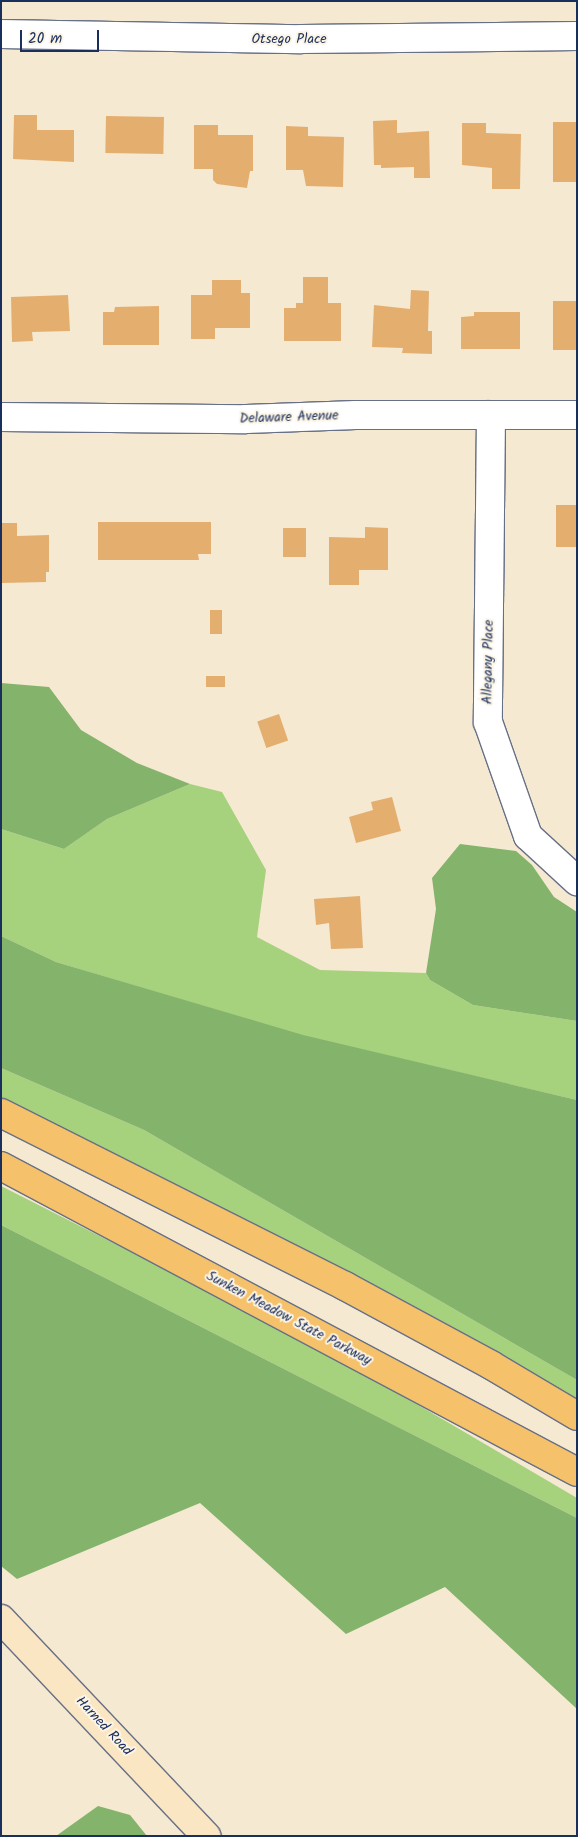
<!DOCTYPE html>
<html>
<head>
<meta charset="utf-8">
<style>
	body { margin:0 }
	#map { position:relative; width:578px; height:1837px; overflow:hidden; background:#f5e9d1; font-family:Kalam,sans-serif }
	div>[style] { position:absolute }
	.green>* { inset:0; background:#a6d17d }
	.forest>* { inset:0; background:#84b36c }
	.building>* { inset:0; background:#e4ae6f; transform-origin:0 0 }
	.roads { filter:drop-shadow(1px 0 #677086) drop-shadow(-1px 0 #677086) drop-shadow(0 1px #677086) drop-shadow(0 -1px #677086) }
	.minor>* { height:28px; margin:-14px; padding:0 14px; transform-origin:14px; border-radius:14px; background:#fff }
	.secondary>* { height:28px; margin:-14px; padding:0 14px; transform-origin:14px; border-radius:14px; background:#fbe6c4 }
	.motorway>* { height:28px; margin:-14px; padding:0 14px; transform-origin:14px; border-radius:14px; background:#f5c16b }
	span { translate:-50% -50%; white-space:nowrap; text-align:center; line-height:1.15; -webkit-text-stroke:4px #fcf5e5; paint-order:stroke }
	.street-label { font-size:14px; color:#1b2f5e }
	.frame { position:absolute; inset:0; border:2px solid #1b2f5e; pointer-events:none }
	.scale { position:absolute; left:20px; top:30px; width:79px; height:22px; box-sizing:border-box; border:2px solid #1b2f5e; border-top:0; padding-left:6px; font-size:15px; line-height:18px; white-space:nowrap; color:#1b2f5e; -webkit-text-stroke:4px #fcf5e5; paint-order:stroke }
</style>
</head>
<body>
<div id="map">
	<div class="green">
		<div style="clip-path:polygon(190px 784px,222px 792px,266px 870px,257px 937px,320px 970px,426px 973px,430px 980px,473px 1005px,577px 1021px,577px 1100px,303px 1036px,56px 962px,1px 936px,1px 829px,64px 849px,107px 819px)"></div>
		<div style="clip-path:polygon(1px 1068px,144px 1130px,577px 1380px,577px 1401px,229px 1211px,1px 1103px)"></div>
		<div style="clip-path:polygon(1px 1186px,321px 1348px,577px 1498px,577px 1518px,1px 1225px)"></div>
	</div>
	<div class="forest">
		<div style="clip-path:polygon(1px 683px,49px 687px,81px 730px,137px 763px,190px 784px,107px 819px,64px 849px,1px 829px)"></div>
		<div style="clip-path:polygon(460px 844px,516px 851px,532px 865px,554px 897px,577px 912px,577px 1021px,473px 1005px,430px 980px,426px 973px,436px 909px,432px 878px)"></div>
		<div style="clip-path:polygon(1px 936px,56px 962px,303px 1035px,577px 1100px,577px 1380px,144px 1130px,1px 1068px)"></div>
		<div style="clip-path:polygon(1px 1225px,577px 1518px,577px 1709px,445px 1587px,346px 1634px,200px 1503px,17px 1579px,1px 1566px)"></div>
		<div style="clip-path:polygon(98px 1806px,130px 1815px,147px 1836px,56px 1836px)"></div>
	</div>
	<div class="building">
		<div style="clip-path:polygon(14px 115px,37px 115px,37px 130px,74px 130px,74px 162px,13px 159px)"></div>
		<div style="left:106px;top:116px;width:58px;height:37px;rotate:1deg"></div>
		<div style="clip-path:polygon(397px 120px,397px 133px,429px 131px,430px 178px,414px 178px,414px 167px,381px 168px,381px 165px,374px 165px,373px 121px)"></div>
		<div style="left:553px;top:122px;width:24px;height:60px"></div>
		<div style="clip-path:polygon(462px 123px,486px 123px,486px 133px,521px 134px,520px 189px,492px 189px,492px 168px,462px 165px)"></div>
		<div style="clip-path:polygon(194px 125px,218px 125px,218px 135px,253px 135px,253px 171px,250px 171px,247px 188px,217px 184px,213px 180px,213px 169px,194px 169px)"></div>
		<div style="clip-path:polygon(286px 126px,308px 127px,308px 136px,344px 137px,343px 187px,306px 186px,303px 170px,286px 170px)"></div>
		<div style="clip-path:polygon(303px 277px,328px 277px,328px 303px,341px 303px,341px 341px,284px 341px,284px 308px,296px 308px,296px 303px,303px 303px)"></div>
		<div style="clip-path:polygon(212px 280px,241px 280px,241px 293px,250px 293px,250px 328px,215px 328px,215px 339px,191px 339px,191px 295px,212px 295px)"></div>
		<div style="clip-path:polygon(411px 290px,429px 291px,428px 331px,432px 331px,432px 354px,402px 353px,403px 348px,372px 347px,374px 305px,410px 309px)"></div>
		<div style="clip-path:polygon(68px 295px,70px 331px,32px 332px,33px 341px,12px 342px,11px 297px)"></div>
		<div style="left:553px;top:301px;width:24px;height:49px"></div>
		<div style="clip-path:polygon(159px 306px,159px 345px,103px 345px,103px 312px,114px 312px,115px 307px)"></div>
		<div style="clip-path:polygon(474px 312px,520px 312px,520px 349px,461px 349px,461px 317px,474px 316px)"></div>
		<div style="left:556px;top:505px;width:21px;height:42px"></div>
		<div style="clip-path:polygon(98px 522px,211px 522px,211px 554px,198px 554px,199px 560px,98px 560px)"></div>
		<div style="clip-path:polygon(1px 523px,17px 523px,17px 536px,49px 535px,49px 572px,46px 572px,46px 582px,1px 583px)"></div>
		<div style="clip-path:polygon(365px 527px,388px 528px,388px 570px,359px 570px,359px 585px,329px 585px,329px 537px,365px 538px)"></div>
		<div style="left:283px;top:528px;width:23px;height:29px"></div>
		<div style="left:210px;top:610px;width:12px;height:24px"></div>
		<div style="left:225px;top:676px;width:11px;height:19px;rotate:90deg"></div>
		<div style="left:279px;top:714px;width:28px;height:23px;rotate:71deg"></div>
		<div style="clip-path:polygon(392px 797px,401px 831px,356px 843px,349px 817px,373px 810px,371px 802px)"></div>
		<div style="clip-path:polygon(360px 896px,363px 948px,331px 949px,329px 923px,316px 925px,314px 899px)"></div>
	</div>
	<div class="roads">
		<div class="minor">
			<div style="left:1px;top:34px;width:300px;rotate:1deg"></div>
			<div style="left:301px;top:39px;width:276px;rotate:-0.6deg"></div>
			<div style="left:491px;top:415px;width:307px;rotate:90.6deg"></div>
			<div style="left:488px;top:722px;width:121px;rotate:70.7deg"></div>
			<div style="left:528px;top:836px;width:67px;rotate:42.6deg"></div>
			<div style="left:1px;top:417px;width:245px;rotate:0.5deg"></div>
			<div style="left:246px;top:419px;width:110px;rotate:-2.1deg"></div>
			<div style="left:356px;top:415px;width:221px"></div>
		</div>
		<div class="secondary">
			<div style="left:1px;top:1619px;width:299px;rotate:46.6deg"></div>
		</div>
		<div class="motorway">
			<div style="left:1px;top:1113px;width:385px;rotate:26.7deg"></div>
			<div style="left:345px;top:1286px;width:166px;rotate:28.4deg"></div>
			<div style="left:491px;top:1365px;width:100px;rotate:30.7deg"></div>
			<div style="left:1px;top:1166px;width:652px;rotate:27.98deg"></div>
		</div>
	</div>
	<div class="street-label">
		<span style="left:289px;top:39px">Otsego Place</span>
		<span style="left:289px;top:417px;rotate:-2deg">Delaware Avenue</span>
		<span style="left:488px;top:662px;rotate:-89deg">Allegany Place</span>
		<span style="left:289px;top:1318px;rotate:28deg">Sunken Meadow State Parkway</span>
		<span style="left:104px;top:1726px;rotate:47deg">Harned Road</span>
	</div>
	<div class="frame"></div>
	<div class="scale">20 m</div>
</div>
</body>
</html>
